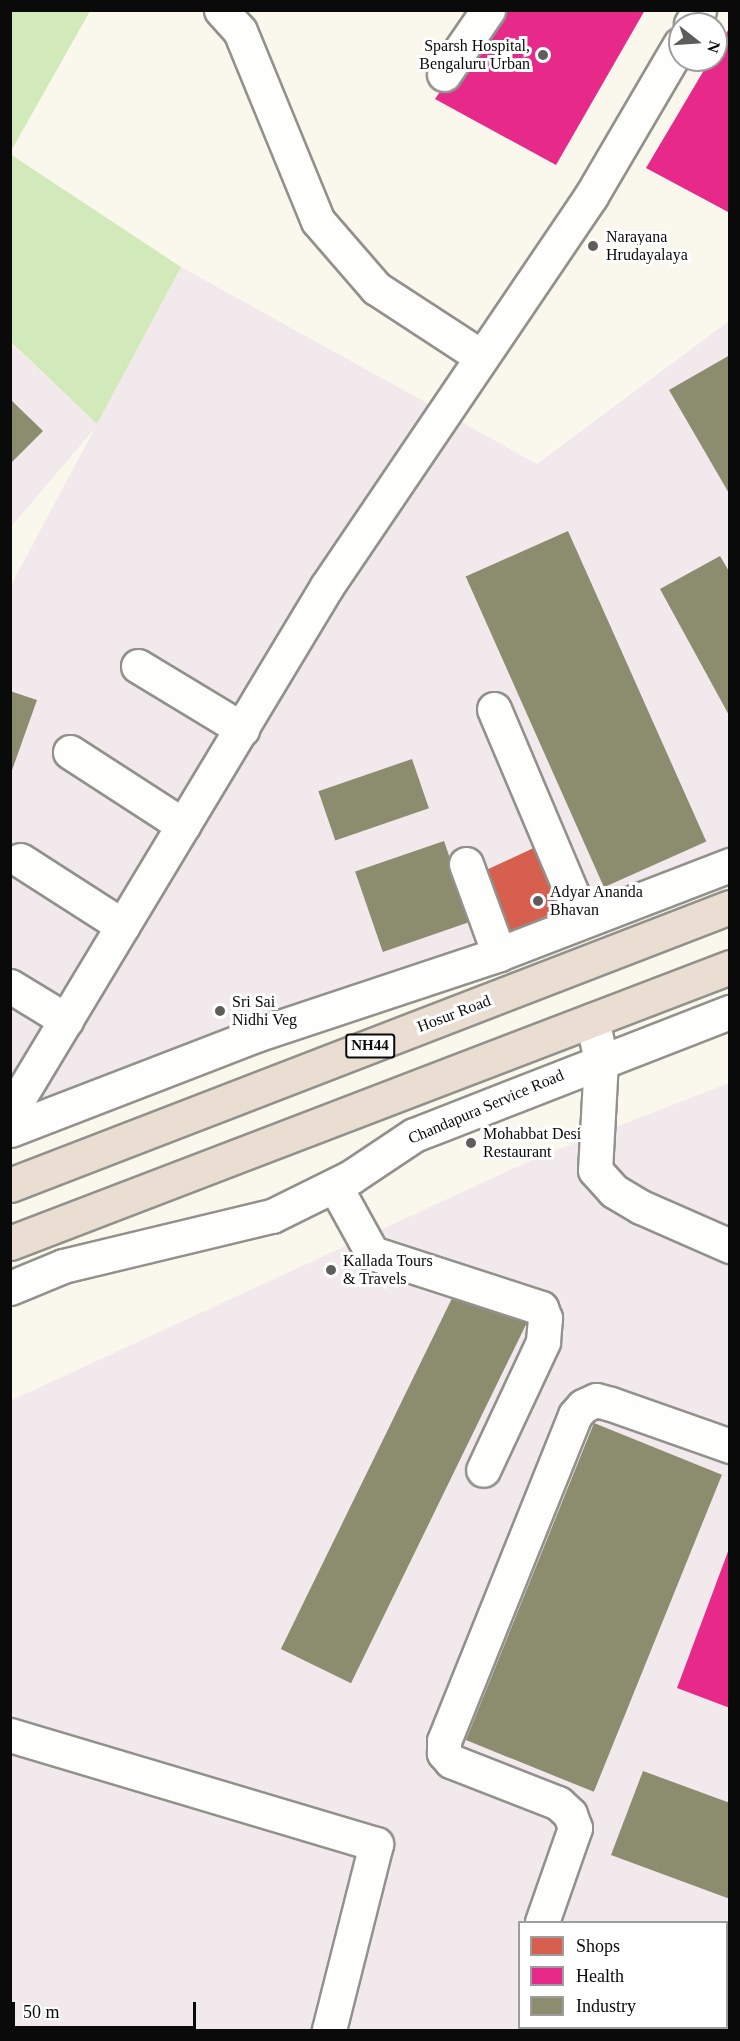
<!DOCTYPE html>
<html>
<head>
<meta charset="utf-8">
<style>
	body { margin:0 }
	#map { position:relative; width:740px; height:2041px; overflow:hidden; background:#faf8ed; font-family:Georgia,serif }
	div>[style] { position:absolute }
	.industrial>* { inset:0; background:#f1e9ec }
	.forest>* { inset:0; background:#d2e9b9 }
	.shops>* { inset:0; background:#d6604d; transform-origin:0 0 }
	.health>* { inset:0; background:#e7298a }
	.industry>* { inset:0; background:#8c8c6e; transform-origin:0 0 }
	.roads { filter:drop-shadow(2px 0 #92918c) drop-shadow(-2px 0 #92918c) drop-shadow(0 2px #92918c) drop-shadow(0 -2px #92918c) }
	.minor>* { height:33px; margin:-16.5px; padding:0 16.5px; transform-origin:16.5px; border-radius:16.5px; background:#fefefc }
	.highway>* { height:33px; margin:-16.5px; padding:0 16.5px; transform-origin:16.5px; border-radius:16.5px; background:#eaded2 }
	.dots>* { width:16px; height:16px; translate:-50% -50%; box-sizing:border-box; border:3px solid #fff; border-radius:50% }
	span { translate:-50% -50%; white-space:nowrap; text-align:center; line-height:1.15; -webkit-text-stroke:6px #fff; paint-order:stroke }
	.shield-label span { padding:2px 4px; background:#fff; border:2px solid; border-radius:4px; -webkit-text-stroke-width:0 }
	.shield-label { font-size:15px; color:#0a0a0a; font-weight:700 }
	.poi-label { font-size:16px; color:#0a0a0a }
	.right { translate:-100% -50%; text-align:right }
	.left { translate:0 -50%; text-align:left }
	.street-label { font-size:16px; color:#0a0a0a }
	.frame { position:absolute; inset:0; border:12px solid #0a0a0a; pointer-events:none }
	.legend { position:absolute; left:518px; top:1921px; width:210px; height:108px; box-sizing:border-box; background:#fff; border:2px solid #9d9d9d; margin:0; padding:8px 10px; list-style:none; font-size:18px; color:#0a0a0a }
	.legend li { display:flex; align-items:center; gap:12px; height:30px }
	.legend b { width:30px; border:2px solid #9d9d9d }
	.north { position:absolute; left:668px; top:12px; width:60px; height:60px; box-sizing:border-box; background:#fff; border:2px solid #9d9d9d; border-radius:50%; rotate:107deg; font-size:16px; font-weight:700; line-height:24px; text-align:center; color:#0a0a0a }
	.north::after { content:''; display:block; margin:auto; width:21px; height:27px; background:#5e5d59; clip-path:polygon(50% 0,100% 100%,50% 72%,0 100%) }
	.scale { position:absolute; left:12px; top:2002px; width:184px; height:27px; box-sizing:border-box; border:3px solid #0a0a0a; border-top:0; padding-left:8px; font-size:18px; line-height:21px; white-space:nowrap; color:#0a0a0a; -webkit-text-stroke:4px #fff; paint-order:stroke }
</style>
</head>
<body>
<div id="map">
	<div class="industrial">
		<div style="clip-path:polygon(181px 267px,537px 464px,729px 321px,729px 852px,11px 1141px,11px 585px,95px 428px,11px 527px,10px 342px,97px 424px)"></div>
		<div style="clip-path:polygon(evenodd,729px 1083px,729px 2030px,11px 2030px,10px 1401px,536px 1158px,729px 1083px,520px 1922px,726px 1922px,726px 2028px,520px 2028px,520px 1922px)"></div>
	</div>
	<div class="forest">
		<div style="clip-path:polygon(11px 10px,90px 11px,11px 151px,10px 11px)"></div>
		<div style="clip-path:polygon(10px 154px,181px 267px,97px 424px,11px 342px)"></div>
	</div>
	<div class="shops">
		<div style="left:540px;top:845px;width:67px;height:70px;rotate:65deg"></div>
	</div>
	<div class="health">
		<div style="clip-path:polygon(496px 10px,645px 10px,556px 165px,435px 99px)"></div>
		<div style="clip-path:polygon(730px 27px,730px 213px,646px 168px,710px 60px,716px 60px,716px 50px)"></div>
		<div style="clip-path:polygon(729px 1549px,730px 1549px,730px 1708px,677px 1688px)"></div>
	</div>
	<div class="industry">
		<div style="clip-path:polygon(730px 355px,730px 495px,669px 390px)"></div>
		<div style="clip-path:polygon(10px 399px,43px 431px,10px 464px)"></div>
		<div style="left:568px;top:531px;width:340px;height:112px;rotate:66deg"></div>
		<div style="clip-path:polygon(720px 556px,730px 573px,730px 717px,660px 589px)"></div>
		<div style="clip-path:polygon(10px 691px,37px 700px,11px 773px,10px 773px)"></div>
		<div style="left:412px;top:759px;width:52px;height:99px;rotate:71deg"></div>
		<div style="left:444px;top:841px;width:85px;height:94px;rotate:71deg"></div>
		<div style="left:458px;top:1286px;width:78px;height:404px;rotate:26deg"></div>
		<div style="left:594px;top:1423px;width:138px;height:342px;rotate:22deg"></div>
		<div style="clip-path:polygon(643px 1771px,730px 1803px,730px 1899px,611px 1855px)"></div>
	</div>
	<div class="roads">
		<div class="minor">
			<div style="left:221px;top:10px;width:28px;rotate:48deg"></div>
			<div style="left:240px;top:31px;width:205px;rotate:67.7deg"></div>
			<div style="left:318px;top:221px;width:89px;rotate:49.1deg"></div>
			<div style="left:376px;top:288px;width:126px;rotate:33.1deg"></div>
			<div style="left:691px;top:24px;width:16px;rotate:-60deg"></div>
			<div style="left:444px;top:74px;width:78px;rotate:-55.5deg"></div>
			<div style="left:138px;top:666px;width:122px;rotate:31.2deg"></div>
			<div style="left:494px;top:709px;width:229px;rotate:67.1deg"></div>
			<div style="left:70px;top:752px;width:135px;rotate:32.9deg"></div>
			<div style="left:20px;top:860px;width:122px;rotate:32.7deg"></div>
			<div style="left:466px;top:864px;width:96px;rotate:69.9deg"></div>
			<div style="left:10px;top:986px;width:66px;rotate:31.3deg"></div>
			<div style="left:592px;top:1020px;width:41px;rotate:77.3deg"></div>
			<div style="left:601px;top:1060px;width:110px;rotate:93.1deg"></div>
			<div style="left:595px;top:1170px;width:28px;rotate:48deg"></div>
			<div style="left:614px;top:1191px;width:31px;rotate:31deg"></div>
			<div style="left:641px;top:1207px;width:97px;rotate:23.7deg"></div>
			<div style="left:10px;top:1120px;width:26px;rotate:-67deg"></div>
			<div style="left:20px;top:1096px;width:595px;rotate:-58.95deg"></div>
			<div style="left:327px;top:586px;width:471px;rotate:-55.9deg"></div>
			<div style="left:591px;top:196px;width:176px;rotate:-59.6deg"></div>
			<div style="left:10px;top:1130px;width:264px;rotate:-21.1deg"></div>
			<div style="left:256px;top:1035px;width:256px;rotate:-18.4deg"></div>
			<div style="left:499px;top:954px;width:248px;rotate:-21.1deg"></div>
			<div style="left:335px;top:1186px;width:77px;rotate:61.1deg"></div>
			<div style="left:372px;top:1253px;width:178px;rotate:18deg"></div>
			<div style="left:541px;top:1308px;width:11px;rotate:68deg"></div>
			<div style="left:545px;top:1318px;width:24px;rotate:95deg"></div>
			<div style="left:543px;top:1342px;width:141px;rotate:115.1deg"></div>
			<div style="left:10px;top:1288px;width:57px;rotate:-22.5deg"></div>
			<div style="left:63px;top:1266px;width:215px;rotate:-13.5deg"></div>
			<div style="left:272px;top:1216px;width:88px;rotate:-26.3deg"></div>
			<div style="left:351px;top:1177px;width:76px;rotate:-33.7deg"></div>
			<div style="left:414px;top:1135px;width:339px;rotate:-21.3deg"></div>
			<div style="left:10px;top:1735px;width:382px;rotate:16.6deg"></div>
			<div style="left:376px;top:1844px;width:192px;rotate:104.2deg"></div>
			<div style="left:542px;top:1922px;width:100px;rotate:-70.7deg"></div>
			<div style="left:575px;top:1828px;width:15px;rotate:-110deg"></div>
			<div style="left:570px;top:1814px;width:16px;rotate:-137deg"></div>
			<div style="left:558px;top:1803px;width:115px;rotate:-158.6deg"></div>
			<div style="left:451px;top:1761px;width:11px;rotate:-131deg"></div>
			<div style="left:444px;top:1753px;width:12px;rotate:-90deg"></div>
			<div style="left:444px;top:1741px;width:351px;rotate:-68.1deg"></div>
			<div style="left:575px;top:1415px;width:12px;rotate:-48deg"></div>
			<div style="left:583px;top:1406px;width:14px;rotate:-25deg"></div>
			<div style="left:596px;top:1400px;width:16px;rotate:15deg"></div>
			<div style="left:611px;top:1404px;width:126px;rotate:19.4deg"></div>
			<div style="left:726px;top:1965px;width:9px;rotate:-63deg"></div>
			<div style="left:652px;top:2028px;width:7px;rotate:16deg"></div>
			<div style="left:697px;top:2030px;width:4px;rotate:-34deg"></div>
		</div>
		<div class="highway">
			<div style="left:10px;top:1185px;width:772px;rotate:-21.11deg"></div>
			<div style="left:10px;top:1243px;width:771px;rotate:-20.97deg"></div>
		</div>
	</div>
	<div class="dots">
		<div style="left:543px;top:55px;background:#5e5d59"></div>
		<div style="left:593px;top:246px;background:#5e5d59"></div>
		<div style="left:538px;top:901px;background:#5e5d59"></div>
		<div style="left:220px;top:1011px;background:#5e5d59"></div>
		<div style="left:471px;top:1143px;background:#5e5d59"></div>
		<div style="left:331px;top:1270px;background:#5e5d59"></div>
	</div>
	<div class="shield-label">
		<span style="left:370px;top:1046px">NH44</span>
	</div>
	<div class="poi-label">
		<span class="right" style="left:530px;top:55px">Sparsh Hospital,<br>Bengaluru Urban</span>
		<span class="left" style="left:606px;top:246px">Narayana<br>Hrudayalaya</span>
		<span class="left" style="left:550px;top:901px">Adyar Ananda<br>Bhavan</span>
		<span class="left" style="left:232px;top:1011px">Sri Sai<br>Nidhi Veg</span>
		<span class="left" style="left:483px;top:1143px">Mohabbat Desi<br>Restaurant</span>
		<span class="left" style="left:343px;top:1270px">Kallada Tours<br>&amp; Travels</span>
	</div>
	<div class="street-label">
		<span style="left:454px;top:1014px;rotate:-21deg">Hosur Road</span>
		<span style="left:486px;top:1107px;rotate:-23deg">Chandapura Service Road</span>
	</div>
	<div class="frame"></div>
	<ul class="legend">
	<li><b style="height:16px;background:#d6604d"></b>Shops</li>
	<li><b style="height:16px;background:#e7298a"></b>Health</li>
	<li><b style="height:16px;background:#8c8c6e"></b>Industry</li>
	</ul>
	<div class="north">N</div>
	<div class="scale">50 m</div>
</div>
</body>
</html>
